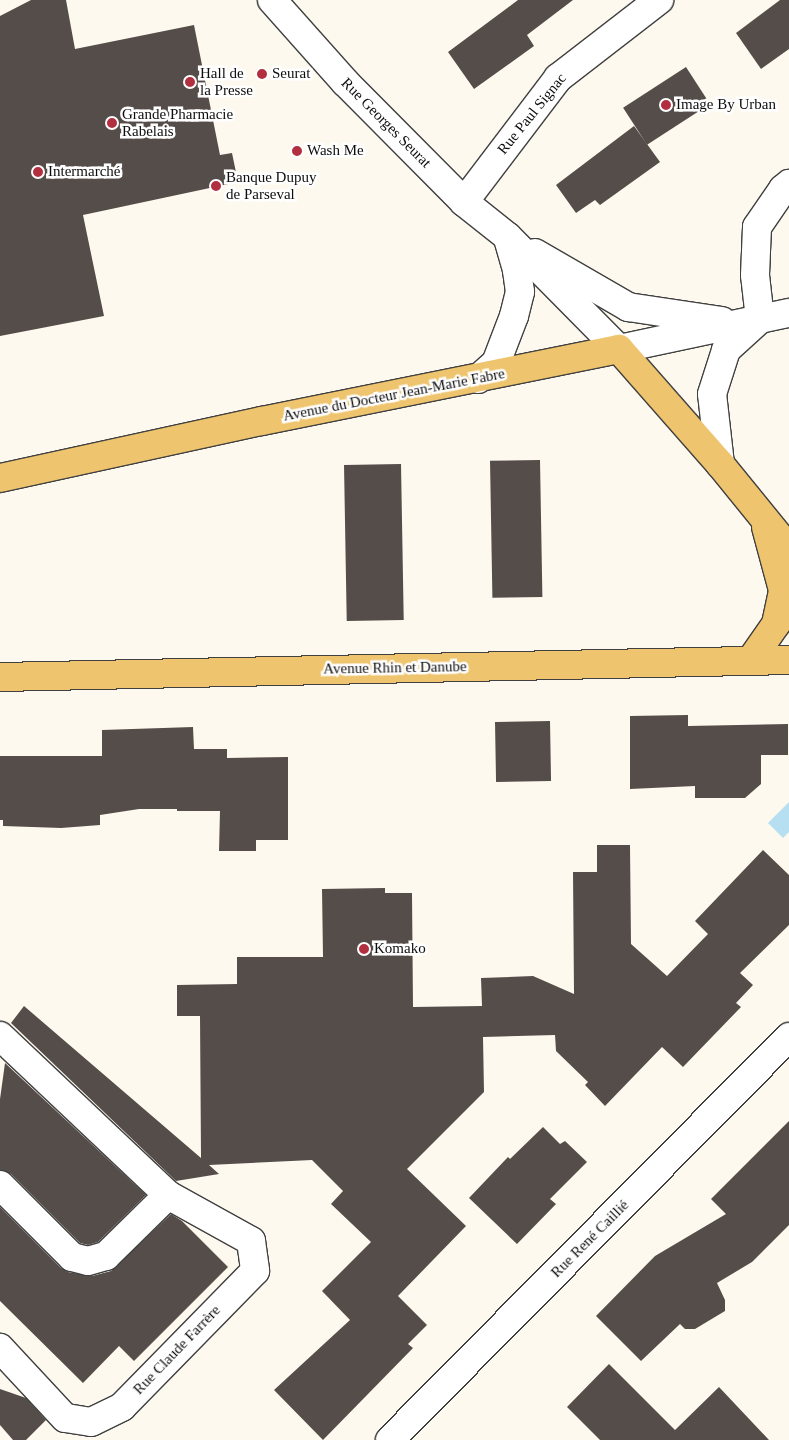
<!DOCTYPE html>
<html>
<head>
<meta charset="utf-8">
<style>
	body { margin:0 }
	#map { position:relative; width:789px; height:1440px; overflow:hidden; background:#fef9ee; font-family:"Times New Roman",serif }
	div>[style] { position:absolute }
	.water>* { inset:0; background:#b6e0f1 }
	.building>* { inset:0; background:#554d4a; transform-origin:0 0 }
	.roads { filter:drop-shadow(1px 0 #404040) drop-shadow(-1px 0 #404040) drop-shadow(0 1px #404040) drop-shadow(0 -1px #404040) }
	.minor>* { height:28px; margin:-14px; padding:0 14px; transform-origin:14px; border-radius:14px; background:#fff }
	.major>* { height:28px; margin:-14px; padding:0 14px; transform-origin:14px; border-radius:14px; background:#eec46e }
	.dots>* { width:14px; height:14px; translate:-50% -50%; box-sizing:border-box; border:2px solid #fff; border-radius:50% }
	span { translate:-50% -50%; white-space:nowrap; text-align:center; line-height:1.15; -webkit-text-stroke:5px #fff; paint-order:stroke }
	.poi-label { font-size:15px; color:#0d0d0d }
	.left { translate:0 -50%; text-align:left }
	.street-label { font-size:15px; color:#0d0d0d }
</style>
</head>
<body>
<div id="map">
	<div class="water">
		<div style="clip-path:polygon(789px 802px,789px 832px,783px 838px,768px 823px)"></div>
	</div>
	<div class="building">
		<div style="clip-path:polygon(31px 0,66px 0,75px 49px,194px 25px,220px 155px,232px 153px,238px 182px,83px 215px,104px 316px,0 336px,0 16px)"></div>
		<div style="clip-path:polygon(518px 0,573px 0,527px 35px,534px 46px,474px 89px,448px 52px)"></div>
		<div style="clip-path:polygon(780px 0,789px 0,789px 49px,761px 69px,736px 33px)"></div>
		<div style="left:686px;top:67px;width:44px;height:75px;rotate:57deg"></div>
		<div style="clip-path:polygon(634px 126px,660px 162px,600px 205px,595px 200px,576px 213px,556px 185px)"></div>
		<div style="left:540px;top:460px;width:137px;height:50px;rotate:89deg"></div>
		<div style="left:401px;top:464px;width:156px;height:57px;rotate:89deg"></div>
		<div style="clip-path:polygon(688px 715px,688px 726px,788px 724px,788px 755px,761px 755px,761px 784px,745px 798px,695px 798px,695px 786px,630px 789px,630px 716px)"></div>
		<div style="left:550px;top:721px;width:60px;height:55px;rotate:89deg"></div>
		<div style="clip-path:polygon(193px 727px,194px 749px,227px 749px,227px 758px,288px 757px,288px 840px,256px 840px,256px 851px,219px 851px,220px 811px,177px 811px,177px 809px,139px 809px,100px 815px,100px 825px,61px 828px,3px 826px,3px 820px,0 820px,0 756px,102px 756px,102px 730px)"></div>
		<div style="clip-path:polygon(597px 845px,630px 845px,631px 944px,667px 976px,708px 934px,695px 921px,763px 850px,789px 875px,789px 925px,740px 973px,753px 985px,736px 1003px,741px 1007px,683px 1067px,662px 1047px,605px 1106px,585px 1085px,588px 1082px,556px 1051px,555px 1035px,483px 1037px,484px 1092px,407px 1169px,466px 1226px,398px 1296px,427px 1325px,408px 1344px,413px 1348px,323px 1440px,274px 1390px,350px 1320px,322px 1291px,371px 1242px,331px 1204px,343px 1191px,312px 1160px,209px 1165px,219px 1174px,176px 1181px,11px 1023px,24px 1006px,201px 1158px,200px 1016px,177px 1016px,177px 985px,237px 984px,237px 957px,323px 957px,322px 889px,385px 888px,385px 893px,412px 893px,413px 1007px,482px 1006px,481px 978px,533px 976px,574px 994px,573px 872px,597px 872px)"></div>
		<div style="clip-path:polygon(5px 1063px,146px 1195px,98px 1242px,88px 1245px,80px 1243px,11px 1174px,0 1170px,0 1099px)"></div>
		<div style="clip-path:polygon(789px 1121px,789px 1225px,752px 1262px,717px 1283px,725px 1300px,725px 1311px,695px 1329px,685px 1329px,680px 1324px,641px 1361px,596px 1316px,655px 1256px,726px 1214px,711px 1199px)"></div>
		<div style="clip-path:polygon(543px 1127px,560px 1144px,565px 1141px,587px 1162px,550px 1199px,556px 1204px,517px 1244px,469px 1198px,508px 1157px,510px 1159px)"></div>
		<div style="clip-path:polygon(0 1207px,61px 1268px,68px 1272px,92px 1276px,111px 1271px,171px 1214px,182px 1221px,228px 1267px,134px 1361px,119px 1346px,83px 1383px,0 1301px)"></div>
		<div style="clip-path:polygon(609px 1364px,675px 1430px,719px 1387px,769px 1440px,600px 1440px,567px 1407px)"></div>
		<div style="clip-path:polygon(0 1389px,26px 1398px,46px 1420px,26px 1440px,13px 1440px,0 1425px)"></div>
	</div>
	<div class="roads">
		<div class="minor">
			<div style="left:272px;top:0;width:110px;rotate:48.3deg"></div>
			<div style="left:345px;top:82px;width:169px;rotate:45.2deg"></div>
			<div style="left:464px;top:202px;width:56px;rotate:38.5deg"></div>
			<div style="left:508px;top:237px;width:158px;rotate:45.3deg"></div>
			<div style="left:619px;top:349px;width:174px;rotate:-12deg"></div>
			<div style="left:464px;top:202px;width:156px;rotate:-52.8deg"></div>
			<div style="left:558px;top:78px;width:128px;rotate:-37.7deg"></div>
			<div style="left:535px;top:253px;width:108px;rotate:30.1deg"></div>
			<div style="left:628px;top:307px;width:95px;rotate:8.5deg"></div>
			<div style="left:760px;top:319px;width:44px;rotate:-96.5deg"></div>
			<div style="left:755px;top:275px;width:48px;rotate:-87.6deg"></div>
			<div style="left:757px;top:227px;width:46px;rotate:-55.6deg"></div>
			<div style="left:783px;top:189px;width:8px;rotate:-40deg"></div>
			<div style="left:478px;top:379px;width:24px;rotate:-42deg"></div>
			<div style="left:496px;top:363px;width:50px;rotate:-69deg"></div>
			<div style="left:514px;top:316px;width:25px;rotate:-76deg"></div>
			<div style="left:520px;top:292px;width:22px;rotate:-98deg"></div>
			<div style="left:517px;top:270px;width:32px;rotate:-106deg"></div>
			<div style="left:720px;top:464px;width:70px;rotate:-96.5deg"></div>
			<div style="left:712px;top:394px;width:46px;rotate:-72.3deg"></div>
			<div style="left:726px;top:350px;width:45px;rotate:-42.3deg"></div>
			<div style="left:0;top:1036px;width:231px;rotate:43.4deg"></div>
			<div style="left:168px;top:1195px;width:95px;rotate:29deg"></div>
			<div style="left:251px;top:1241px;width:30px;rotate:82deg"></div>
			<div style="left:255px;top:1271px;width:190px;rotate:134.4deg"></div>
			<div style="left:122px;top:1407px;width:34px;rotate:154deg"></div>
			<div style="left:91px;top:1422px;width:26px;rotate:-171deg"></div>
			<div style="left:65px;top:1418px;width:96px;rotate:-132.9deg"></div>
			<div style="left:0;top:1185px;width:102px;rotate:45deg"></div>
			<div style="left:72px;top:1257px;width:16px;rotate:14deg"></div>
			<div style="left:88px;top:1261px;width:19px;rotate:-16deg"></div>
			<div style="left:106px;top:1256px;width:87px;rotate:-44.5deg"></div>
			<div style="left:390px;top:1440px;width:567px;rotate:-45.29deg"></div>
		</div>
		<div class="major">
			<div style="left:0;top:478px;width:268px;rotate:-12.3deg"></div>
			<div style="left:262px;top:421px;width:364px;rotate:-11.4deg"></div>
			<div style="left:619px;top:349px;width:153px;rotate:48.7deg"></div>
			<div style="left:720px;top:464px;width:109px;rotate:50.9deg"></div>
			<div style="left:751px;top:660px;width:44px;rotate:-55.2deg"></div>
			<div style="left:776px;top:624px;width:35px;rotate:-78deg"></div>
			<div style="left:783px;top:590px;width:65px;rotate:-105.1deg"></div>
			<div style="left:0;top:677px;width:789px;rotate:-1.23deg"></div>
		</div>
	</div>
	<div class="dots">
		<div style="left:262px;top:74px;background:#b22f40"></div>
		<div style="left:190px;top:82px;background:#b22f40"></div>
		<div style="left:666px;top:105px;background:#b22f40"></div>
		<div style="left:112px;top:123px;background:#b22f40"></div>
		<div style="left:297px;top:151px;background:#b22f40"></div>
		<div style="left:38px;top:172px;background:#b22f40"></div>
		<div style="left:216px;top:186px;background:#b22f40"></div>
		<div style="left:364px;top:949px;background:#b22f40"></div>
	</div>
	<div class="poi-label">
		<span class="left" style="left:200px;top:82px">Hall de<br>la Presse</span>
		<span class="left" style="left:272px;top:74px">Seurat</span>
		<span class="left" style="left:676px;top:105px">Image By Urban</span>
		<span class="left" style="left:122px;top:123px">Grande Pharmacie<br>Rabelais</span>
		<span class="left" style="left:307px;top:151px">Wash Me</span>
		<span class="left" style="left:48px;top:172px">Intermarché</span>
		<span class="left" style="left:226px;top:186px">Banque Dupuy<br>de Parseval</span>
		<span class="left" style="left:374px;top:949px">Komako</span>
	</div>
	<div class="street-label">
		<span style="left:532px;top:114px;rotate:-51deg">Rue Paul Signac</span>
		<span style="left:386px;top:123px;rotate:45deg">Rue Georges Seurat</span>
		<span style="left:394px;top:395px;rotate:-11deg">Avenue du Docteur Jean-Marie Fabre</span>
		<span style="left:395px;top:668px;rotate:-1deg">Avenue Rhin et Danube</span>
		<span style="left:590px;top:1239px;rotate:-45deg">Rue René Caillié</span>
		<span style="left:177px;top:1350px;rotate:-46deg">Rue Claude Farrère</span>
	</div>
</div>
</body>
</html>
